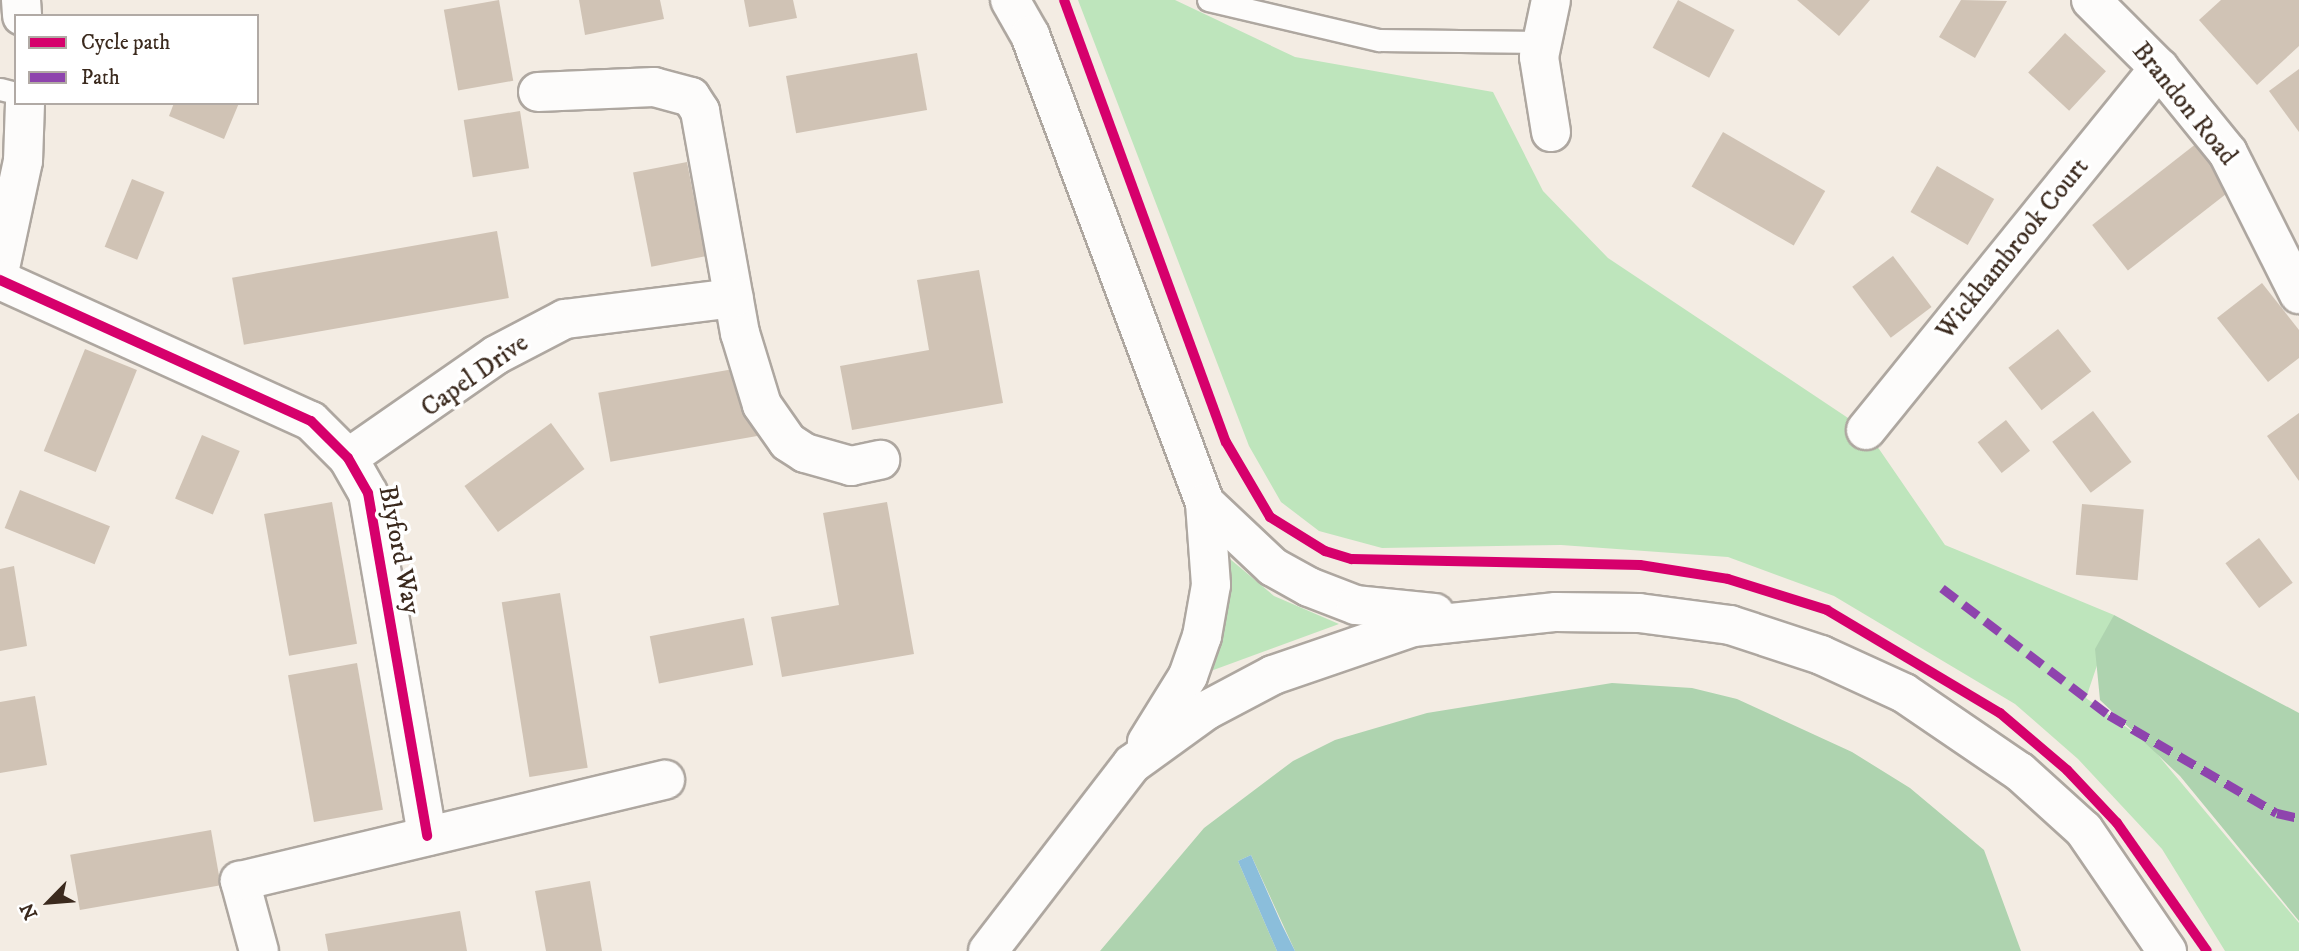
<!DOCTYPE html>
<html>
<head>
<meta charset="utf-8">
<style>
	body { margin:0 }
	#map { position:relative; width:2299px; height:951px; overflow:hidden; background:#f3ece3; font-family:"IM FELL DW Pica",serif }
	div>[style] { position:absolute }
	.green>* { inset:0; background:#bee5bc }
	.forest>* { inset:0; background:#aed3af }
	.water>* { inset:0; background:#8bbedb }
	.building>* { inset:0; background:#d0c3b5; transform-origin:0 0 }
	.roads { filter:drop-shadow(2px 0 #aea7a0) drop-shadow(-2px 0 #aea7a0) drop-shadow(0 2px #aea7a0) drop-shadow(0 -2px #aea7a0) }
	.service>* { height:21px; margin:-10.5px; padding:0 10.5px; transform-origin:10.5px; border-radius:10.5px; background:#fdfcfb }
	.minor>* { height:38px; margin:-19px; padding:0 19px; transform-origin:19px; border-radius:19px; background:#fdfcfb }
	.trunk>* { height:38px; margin:-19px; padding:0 19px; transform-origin:19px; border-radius:19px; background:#fdfcfb }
	.quiet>* { height:9px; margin-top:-4.5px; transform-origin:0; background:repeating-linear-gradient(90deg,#8e44ad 0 18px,transparent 0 27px) }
	.cycleway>* { height:10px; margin:-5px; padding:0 5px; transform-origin:5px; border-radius:5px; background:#d6006c }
	span { translate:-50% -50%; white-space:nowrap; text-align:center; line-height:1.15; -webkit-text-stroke:7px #fff; paint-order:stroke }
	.street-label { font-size:26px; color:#3b2a1e }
	.legend { position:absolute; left:14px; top:14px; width:245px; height:91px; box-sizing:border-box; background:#fff; border:2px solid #b1aaa5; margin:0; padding:9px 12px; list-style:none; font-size:21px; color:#3b2a1e }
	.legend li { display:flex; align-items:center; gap:14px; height:35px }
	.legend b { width:35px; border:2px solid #b1aaa5 }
	.north { position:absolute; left:14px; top:867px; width:70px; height:70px; -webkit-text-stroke:5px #fff; paint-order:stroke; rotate:245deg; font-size:19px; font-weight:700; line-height:28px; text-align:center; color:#3b2a1e }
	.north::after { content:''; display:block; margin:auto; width:24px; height:32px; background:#3b2a1e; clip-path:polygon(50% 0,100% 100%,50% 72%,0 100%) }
</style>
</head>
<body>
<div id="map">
	<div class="green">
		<div style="clip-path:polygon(1078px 0,1175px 0,1295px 57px,1493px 92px,1543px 191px,1608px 258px,1866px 430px,1945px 545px,2114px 615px,2086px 698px,2147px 742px,2299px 923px,2299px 951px,2225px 951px,2162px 849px,2078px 759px,2015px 704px,1834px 596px,1728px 557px,1561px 545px,1382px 548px,1319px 531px,1281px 502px,1249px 446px)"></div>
		<div style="clip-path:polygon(1230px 559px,1274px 596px,1339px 624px,1208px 672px,1229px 597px)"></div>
	</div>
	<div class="forest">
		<div style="clip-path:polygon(2114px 615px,2299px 713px,2299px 921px,2180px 776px,2100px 700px,2095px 649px)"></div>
		<div style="clip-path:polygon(1612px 683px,1692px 688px,1737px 699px,1852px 752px,1910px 788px,1984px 850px,2021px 951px,1295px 951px,1251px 855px,1238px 861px,1277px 951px,1100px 951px,1204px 828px,1293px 761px,1335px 740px,1427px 713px)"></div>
	</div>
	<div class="water">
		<div style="clip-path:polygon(1251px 855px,1282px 925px,1295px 951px,1277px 951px,1238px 861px)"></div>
	</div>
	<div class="building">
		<div style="left:499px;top:0;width:82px;height:56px;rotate:80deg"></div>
		<div style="clip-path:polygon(579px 0,660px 0,664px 19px,585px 35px)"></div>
		<div style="clip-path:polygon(744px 0,793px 0,797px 18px,749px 27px)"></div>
		<div style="left:1678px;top:0;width:64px;height:54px;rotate:28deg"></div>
		<div style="clip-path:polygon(1797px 0,1870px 0,1839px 36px)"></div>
		<div style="clip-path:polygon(1961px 0,2007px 1px,1975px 58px,1939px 37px)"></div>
		<div style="clip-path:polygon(2221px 0,2299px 0,2299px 46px,2257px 85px,2199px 20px)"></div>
		<div style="left:2065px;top:33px;width:56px;height:54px;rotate:43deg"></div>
		<div style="left:917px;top:53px;width:58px;height:133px;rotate:80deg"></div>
		<div style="clip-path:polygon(2299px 69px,2299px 132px,2269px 91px)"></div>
		<div style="clip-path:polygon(174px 103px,239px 103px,224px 139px,169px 116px)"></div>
		<div style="left:520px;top:111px;width:58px;height:57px;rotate:81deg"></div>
		<div style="left:1723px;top:132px;width:118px;height:63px;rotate:30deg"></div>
		<div style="left:2197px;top:143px;width:58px;height:133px;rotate:52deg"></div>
		<div style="left:687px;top:162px;width:96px;height:55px;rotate:79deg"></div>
		<div style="left:1937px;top:166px;width:66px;height:53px;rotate:30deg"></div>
		<div style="left:132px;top:179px;width:35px;height:73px;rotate:22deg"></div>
		<div style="left:497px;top:231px;width:68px;height:269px;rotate:80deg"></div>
		<div style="left:1893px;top:256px;width:64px;height:51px;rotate:53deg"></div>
		<div style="clip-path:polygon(979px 270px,1003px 403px,852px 430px,840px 366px,929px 350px,917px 280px)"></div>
		<div style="clip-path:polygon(2262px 283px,2299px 330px,2299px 358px,2268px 382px,2217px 318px)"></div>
		<div style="left:2058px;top:329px;width:54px;height:63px;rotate:52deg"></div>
		<div style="left:85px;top:349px;width:56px;height:110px;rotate:22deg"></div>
		<div style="left:745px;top:367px;width:70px;height:149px;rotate:80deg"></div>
		<div style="left:2093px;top:411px;width:64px;height:51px;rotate:53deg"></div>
		<div style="clip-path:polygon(2299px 413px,2299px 481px,2267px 436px)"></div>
		<div style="left:2006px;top:420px;width:39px;height:36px;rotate:52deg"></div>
		<div style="left:551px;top:423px;width:57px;height:107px;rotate:54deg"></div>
		<div style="left:202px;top:435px;width:41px;height:69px;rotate:23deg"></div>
		<div style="left:20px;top:490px;width:97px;height:41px;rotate:22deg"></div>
		<div style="left:332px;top:502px;width:144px;height:69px;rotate:80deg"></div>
		<div style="clip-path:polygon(887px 502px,914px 654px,782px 677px,771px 617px,839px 605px,823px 513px)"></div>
		<div style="left:2082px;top:504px;width:62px;height:71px;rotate:5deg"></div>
		<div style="left:2259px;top:538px;width:56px;height:42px;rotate:53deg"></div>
		<div style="clip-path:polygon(14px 566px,27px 646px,0 651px,0 569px)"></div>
		<div style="left:560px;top:593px;width:177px;height:59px;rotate:81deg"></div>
		<div style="left:744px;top:618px;width:48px;height:96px;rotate:79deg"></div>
		<div style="left:357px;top:663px;width:149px;height:70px;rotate:80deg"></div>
		<div style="clip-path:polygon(35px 696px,47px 765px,0 773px,0 702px)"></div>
		<div style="left:211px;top:830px;width:56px;height:143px;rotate:80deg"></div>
		<div style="clip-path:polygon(590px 881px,602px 951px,546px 951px,535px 891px)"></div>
		<div style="clip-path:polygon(460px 911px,467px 951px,328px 951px,325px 934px)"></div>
	</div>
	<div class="roads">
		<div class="service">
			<div style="left:1208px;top:0;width:176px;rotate:13.2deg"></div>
			<div style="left:1379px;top:40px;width:162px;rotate:0.7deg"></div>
			<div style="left:0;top:89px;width:16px;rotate:14deg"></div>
		</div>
		<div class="minor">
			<div style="left:21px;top:0;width:16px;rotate:86deg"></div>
			<div style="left:2091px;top:0;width:96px;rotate:45deg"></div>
			<div style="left:2159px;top:68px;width:109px;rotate:50.9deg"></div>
			<div style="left:2228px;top:153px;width:158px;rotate:63.3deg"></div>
			<div style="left:538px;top:92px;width:116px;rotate:-2.5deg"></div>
			<div style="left:654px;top:87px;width:38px;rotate:15deg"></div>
			<div style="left:691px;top:97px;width:17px;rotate:57deg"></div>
			<div style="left:700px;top:111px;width:226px;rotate:79.8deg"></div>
			<div style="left:740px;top:333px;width:75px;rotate:73deg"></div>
			<div style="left:762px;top:405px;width:45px;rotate:54.9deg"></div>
			<div style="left:788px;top:442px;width:20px;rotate:33deg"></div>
			<div style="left:805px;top:453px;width:48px;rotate:15.8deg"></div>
			<div style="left:851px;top:466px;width:30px;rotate:-12deg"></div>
			<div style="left:1551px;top:132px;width:76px;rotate:-99.1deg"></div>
			<div style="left:1539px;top:57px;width:58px;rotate:-78.1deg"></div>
			<div style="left:0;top:268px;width:109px;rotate:-77.9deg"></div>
			<div style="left:23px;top:161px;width:58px;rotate:-88deg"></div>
			<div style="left:0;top:280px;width:341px;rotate:24.4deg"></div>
			<div style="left:311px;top:421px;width:52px;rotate:45deg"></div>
			<div style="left:348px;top:458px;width:40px;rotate:60.3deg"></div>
			<div style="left:368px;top:493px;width:348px;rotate:80.2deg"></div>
			<div style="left:1866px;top:430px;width:466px;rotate:-51deg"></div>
			<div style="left:348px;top:458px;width:180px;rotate:-34.8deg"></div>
			<div style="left:496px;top:355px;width:78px;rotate:-27.6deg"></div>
			<div style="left:565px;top:319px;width:170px;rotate:-7.1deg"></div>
			<div style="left:259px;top:951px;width:73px;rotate:-105.2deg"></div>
			<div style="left:240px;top:881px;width:437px;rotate:-13.4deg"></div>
		</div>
		<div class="trunk">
			<div style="left:1010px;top:0;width:40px;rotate:60.3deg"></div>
			<div style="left:1030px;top:35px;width:500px;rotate:69.5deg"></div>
			<div style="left:1205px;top:503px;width:82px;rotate:85.8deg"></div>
			<div style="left:1211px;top:585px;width:52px;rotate:100deg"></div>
			<div style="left:1202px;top:636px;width:42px;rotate:109.3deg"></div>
			<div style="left:1188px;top:676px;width:78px;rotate:121.8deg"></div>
			<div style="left:1205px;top:503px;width:93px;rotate:43.3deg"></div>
			<div style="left:1273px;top:567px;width:41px;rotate:29.1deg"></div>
			<div style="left:1309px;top:587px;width:50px;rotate:21deg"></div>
			<div style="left:1356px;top:605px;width:79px;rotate:5.8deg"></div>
			<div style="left:988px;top:951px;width:236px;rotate:-52.4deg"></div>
			<div style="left:1132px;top:764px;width:92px;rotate:-35.8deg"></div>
			<div style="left:1207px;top:710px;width:75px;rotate:-27.9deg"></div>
			<div style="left:1273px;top:675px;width:148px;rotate:-18.9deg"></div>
			<div style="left:1413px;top:627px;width:144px;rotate:-6deg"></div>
			<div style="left:1556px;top:612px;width:83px;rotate:0.7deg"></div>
			<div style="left:1639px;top:613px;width:92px;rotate:7.5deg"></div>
			<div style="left:1730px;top:625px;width:96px;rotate:18.2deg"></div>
			<div style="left:1821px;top:655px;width:91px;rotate:24.6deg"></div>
			<div style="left:1904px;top:693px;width:140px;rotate:34.3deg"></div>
			<div style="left:2020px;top:772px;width:86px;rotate:42.2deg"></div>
			<div style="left:2084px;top:830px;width:147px;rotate:55.6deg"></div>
		</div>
	</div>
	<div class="quiet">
		<div style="left:1942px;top:588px;width:210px;rotate:37.3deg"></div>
		<div style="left:2109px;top:715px;width:194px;rotate:30.3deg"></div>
		<div style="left:2277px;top:813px;width:23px;rotate:13deg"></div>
	</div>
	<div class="cycleway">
		<div style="left:1064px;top:0;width:471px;rotate:69.9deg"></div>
		<div style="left:1226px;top:442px;width:87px;rotate:59.6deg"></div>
		<div style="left:1270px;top:517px;width:65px;rotate:31.7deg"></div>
		<div style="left:1325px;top:551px;width:28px;rotate:17deg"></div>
		<div style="left:1352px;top:559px;width:288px;rotate:1.2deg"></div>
		<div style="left:1640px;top:565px;width:89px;rotate:9deg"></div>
		<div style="left:1728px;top:579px;width:104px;rotate:17.4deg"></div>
		<div style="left:1827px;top:610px;width:201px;rotate:30.8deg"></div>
		<div style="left:2000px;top:713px;width:88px;rotate:40.4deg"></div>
		<div style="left:2067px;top:770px;width:73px;rotate:46.7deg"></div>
		<div style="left:2117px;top:823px;width:156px;rotate:54.9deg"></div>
		<div style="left:0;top:280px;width:341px;rotate:24.4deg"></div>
		<div style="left:311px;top:421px;width:52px;rotate:45deg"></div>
		<div style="left:348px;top:458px;width:40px;rotate:60.3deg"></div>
		<div style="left:368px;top:493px;width:348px;rotate:80.2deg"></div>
	</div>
	<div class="street-label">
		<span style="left:2184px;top:104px;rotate:51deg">Brandon Road</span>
		<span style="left:2013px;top:249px;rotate:-51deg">Wickhambrook Court</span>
		<span style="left:475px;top:376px;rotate:-35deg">Capel Drive</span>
		<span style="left:399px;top:550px;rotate:79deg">Blyford Way</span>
	</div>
	<ul class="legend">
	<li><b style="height:9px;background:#d6006c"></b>Cycle path</li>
	<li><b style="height:9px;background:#8e44ad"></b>Path</li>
	</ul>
	<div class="north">N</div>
</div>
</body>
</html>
